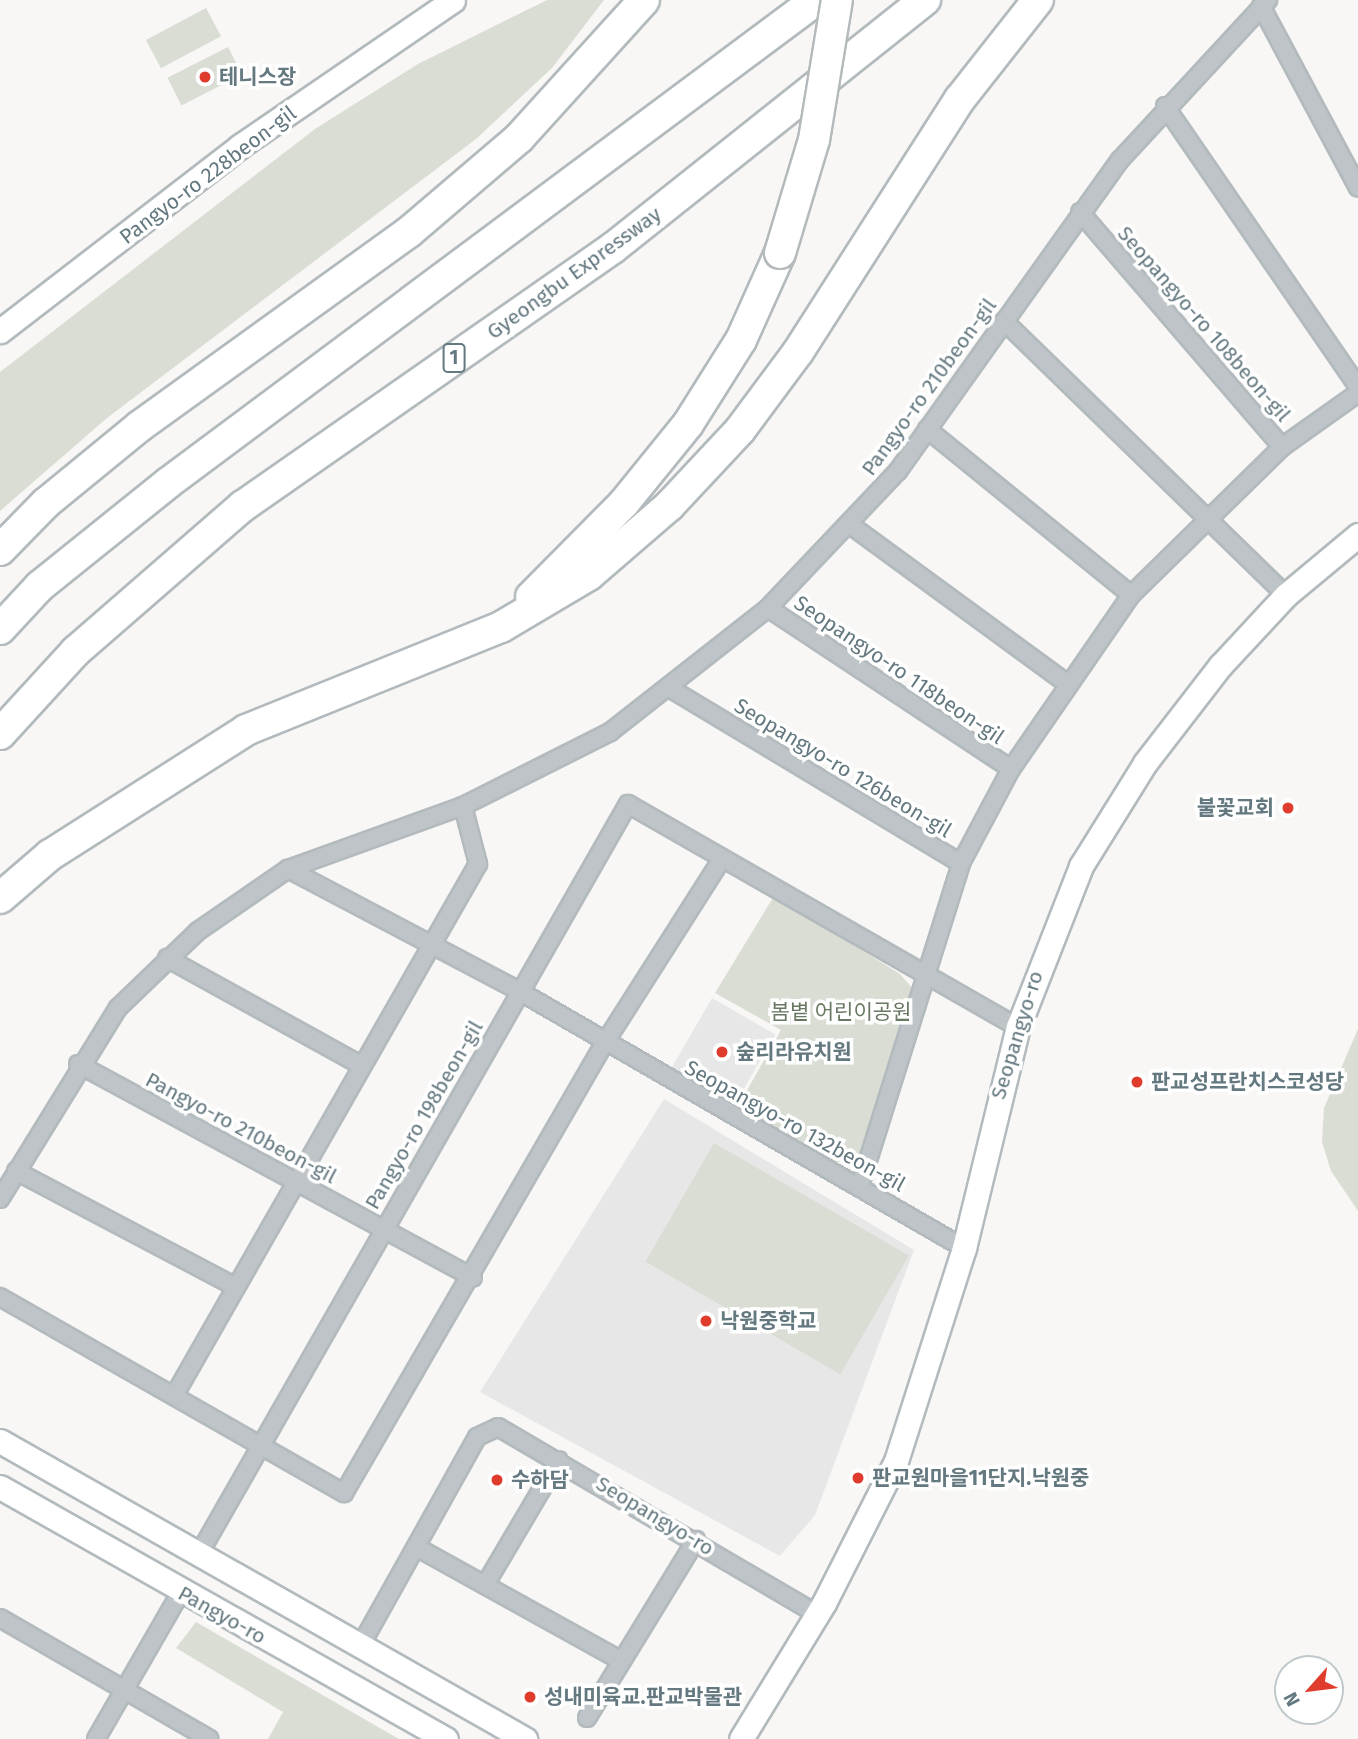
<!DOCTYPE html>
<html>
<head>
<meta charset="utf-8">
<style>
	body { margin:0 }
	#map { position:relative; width:1358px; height:1739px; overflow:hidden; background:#f8f7f5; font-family:"Fira Sans","Noto Sans KR",sans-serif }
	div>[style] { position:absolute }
	.built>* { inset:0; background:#e6e7e6; transform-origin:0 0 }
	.green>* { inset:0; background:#d9ddd4; transform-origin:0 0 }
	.roads { filter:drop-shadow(2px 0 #b3babd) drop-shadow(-2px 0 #b3babd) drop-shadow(0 2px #b3babd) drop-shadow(0 -2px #b3babd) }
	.street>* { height:16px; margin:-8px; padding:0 8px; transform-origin:8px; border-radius:8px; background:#bec4c7 }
	.secondary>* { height:23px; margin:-11.5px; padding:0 11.5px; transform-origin:11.5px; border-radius:11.5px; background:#fff }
	.highway>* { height:30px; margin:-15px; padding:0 15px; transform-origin:15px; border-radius:15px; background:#fff }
	.bridges { filter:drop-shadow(2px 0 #b4b9bb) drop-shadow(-2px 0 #b4b9bb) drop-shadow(0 2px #b4b9bb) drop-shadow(0 -2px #b4b9bb) }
	.highway-bridge>* { height:30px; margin:-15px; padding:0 15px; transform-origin:15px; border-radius:15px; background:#fff }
	.dots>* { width:19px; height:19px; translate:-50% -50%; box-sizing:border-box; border:4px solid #fff; border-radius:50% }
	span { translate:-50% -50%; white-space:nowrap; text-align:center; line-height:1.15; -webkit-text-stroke:7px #fff; paint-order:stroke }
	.shield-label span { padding:2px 5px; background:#fff; border:2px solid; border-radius:5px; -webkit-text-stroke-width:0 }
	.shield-label { font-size:19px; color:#64787f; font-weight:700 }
	.poi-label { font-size:21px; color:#64787f; font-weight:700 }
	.left { translate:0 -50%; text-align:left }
	.right { translate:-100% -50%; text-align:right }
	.street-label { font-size:21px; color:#64787f }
	.park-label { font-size:21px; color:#697862 }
	.north { position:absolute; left:1274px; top:1655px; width:70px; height:70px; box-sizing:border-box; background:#fff; border:2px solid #c1c9cc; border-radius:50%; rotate:242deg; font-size:19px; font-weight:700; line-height:28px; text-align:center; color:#64787f }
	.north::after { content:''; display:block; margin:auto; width:24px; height:32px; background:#df3c2e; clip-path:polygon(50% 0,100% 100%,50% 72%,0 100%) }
</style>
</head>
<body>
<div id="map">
	<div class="built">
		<div style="left:712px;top:998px;width:73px;height:84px;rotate:30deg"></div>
		<div style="clip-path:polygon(664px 1099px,914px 1250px,815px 1515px,780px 1556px,480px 1392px)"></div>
	</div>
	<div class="green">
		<div style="clip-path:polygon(547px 0,604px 0,552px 68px,476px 139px,107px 418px,0 511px,0 372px,315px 129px,418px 64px)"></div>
		<div style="left:206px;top:8px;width:32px;height:68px;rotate:62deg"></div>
		<div style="left:228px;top:47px;width:31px;height:68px;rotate:63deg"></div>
		<div style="clip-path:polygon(774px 896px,900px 974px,915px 991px,863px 1151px,836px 1163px,737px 1108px,781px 1030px,715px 993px)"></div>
		<div style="clip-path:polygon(1358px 1029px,1358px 1211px,1331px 1171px,1322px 1142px,1324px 1108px)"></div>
		<div style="left:714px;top:1143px;width:225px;height:137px;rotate:30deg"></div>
		<div style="clip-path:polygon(196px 1622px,399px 1739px,268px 1739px,283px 1712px,176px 1648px)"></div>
	</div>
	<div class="roads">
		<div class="street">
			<div style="left:1261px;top:6px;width:206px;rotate:61.9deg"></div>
			<div style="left:1165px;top:106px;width:341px;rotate:55.5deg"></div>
			<div style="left:1080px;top:212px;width:310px;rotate:49.3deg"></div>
			<div style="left:1004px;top:321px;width:393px;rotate:44.2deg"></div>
			<div style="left:927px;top:429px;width:263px;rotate:39.1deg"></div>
			<div style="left:849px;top:524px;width:271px;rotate:36.2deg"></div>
			<div style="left:768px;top:608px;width:291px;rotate:33.5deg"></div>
			<div style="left:671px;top:689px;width:338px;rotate:31deg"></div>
			<div style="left:288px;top:869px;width:261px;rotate:27.8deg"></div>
			<div style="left:519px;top:991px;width:514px;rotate:30.01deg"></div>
			<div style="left:167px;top:958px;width:222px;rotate:28.9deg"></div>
			<div style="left:78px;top:1064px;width:449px;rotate:28.4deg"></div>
			<div style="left:16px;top:1171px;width:246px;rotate:27.8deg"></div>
			<div style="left:860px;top:1186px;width:338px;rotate:-72.6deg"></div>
			<div style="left:961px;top:863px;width:106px;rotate:-62deg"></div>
			<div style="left:1011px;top:769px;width:211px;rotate:-55.4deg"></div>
			<div style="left:1131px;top:595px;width:211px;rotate:-44.4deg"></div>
			<div style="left:1282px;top:447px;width:93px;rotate:-35.4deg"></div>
			<div style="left:0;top:1199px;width:225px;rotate:-58.3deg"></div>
			<div style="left:118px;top:1008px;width:111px;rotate:-43.9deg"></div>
			<div style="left:198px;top:931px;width:109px;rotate:-34.6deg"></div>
			<div style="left:288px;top:869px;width:186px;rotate:-19.8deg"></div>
			<div style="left:463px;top:806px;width:165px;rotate:-26.7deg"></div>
			<div style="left:610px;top:732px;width:201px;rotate:-38.1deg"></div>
			<div style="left:768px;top:608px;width:189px;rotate:-46.5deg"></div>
			<div style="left:898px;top:471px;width:382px;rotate:-54.5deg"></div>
			<div style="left:1120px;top:160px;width:218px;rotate:-47.2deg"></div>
			<div style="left:0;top:1297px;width:396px;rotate:29.7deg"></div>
			<div style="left:344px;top:1493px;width:519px;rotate:-59.93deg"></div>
			<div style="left:604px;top:1044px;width:219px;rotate:-57.5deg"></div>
			<div style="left:174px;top:1396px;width:613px;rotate:-60.26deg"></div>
			<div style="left:478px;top:864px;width:60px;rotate:-104.5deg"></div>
			<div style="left:416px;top:1547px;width:235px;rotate:29deg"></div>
			<div style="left:199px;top:1554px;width:864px;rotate:-60.23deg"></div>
			<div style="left:628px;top:804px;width:449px;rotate:29.8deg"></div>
			<div style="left:485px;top:1585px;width:145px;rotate:-59.4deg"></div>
			<div style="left:0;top:1618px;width:242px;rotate:30deg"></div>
			<div style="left:362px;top:1643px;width:236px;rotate:-60.8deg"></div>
			<div style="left:477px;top:1437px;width:23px;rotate:-25deg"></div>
			<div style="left:498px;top:1427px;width:370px;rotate:30.4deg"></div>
			<div style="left:587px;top:1718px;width:209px;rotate:-58.5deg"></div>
			<div style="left:96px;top:1739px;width:170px;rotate:-60deg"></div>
		</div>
		<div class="secondary">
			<div style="left:0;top:331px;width:303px;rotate:-37.6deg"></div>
			<div style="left:240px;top:146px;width:258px;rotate:-34.4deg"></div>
			<div style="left:0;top:1441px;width:604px;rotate:29.58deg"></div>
			<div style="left:0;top:1487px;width:512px;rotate:29.47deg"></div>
			<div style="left:741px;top:1739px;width:159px;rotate:-58.6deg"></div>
			<div style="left:824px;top:1603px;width:159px;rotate:-63.1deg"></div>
			<div style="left:896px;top:1461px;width:224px;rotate:-72.3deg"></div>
			<div style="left:964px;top:1248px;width:228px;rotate:-76.3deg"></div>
			<div style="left:1018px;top:1027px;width:173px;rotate:-68.6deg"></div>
			<div style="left:1081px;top:866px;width:121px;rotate:-58.1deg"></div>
			<div style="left:1145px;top:763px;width:123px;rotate:-52.3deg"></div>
			<div style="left:1220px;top:666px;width:97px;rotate:-47.1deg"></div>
			<div style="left:1286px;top:595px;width:94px;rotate:-39.8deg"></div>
		</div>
		<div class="highway">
			<div style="left:0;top:550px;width:66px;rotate:-45.6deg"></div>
			<div style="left:46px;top:503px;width:122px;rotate:-39.3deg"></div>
			<div style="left:140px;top:426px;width:332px;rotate:-35.8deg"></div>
			<div style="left:409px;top:232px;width:145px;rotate:-40.5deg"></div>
			<div style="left:519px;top:138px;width:186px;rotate:-47.8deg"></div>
			<div style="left:531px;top:597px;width:132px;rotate:-45.3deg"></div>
			<div style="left:624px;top:503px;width:102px;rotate:-51deg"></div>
			<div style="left:688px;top:424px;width:99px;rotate:-57.8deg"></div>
			<div style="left:741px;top:340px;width:95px;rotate:-65.9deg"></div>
			<div style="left:0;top:629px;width:59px;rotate:-47.1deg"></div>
			<div style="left:40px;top:586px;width:164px;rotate:-38.8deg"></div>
			<div style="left:168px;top:483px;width:808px;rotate:-36.7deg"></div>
			<div style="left:0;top:734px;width:113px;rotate:-47.5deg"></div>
			<div style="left:76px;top:651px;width:221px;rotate:-41deg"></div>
			<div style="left:243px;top:506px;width:451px;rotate:-34.9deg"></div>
			<div style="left:613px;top:248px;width:399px;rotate:-38.5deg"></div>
			<div style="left:0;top:898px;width:66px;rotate:-40.7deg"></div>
			<div style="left:50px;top:855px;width:232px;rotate:-32.5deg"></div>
			<div style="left:246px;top:730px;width:275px;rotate:-22deg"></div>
			<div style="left:501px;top:627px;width:102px;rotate:-30.6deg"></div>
			<div style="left:589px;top:575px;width:106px;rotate:-40.8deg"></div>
			<div style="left:669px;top:506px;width:104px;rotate:-46.9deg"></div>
			<div style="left:740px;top:430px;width:97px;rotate:-53.4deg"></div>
			<div style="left:798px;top:352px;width:300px;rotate:-57.4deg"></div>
			<div style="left:960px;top:99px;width:126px;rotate:-51.8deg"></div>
		</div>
	</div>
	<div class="bridges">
		<div class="highway-bridge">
			<div style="left:780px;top:253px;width:118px;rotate:-73.3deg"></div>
			<div style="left:814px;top:140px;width:142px;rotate:-80.7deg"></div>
		</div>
	</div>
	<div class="dots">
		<div style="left:205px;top:77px;background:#df3c2e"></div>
		<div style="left:1288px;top:808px;background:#df3c2e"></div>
		<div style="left:722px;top:1052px;background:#df3c2e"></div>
		<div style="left:1137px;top:1082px;background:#df3c2e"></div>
		<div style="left:706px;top:1321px;background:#df3c2e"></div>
		<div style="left:858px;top:1478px;background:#df3c2e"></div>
		<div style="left:497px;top:1480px;background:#df3c2e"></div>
		<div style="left:530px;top:1697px;background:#df3c2e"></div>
	</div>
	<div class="shield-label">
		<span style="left:454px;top:358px">1</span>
	</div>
	<div class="poi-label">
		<span class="left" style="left:219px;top:77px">테니스장</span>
		<span class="right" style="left:1274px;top:808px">불꽃교회</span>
		<span class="left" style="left:736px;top:1052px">숲리라유치원</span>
		<span class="left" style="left:1151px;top:1082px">판교성프란치스코성당</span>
		<span class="left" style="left:720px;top:1321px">낙원중학교</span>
		<span class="left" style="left:872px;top:1478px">판교원마을11단지.낙원중</span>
		<span class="left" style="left:511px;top:1480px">수하담</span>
		<span class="left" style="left:544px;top:1697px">성내미육교.판교박물관</span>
	</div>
	<div class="street-label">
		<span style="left:208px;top:175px;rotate:-37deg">Pangyo-ro 228beon-gil</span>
		<span style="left:574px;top:273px;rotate:-36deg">Gyeongbu Expressway</span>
		<span style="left:1204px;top:324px;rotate:49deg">Seopangyo-ro 108beon-gil</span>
		<span style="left:929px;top:387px;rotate:-54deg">Pangyo-ro 210beon-gil</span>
		<span style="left:899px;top:670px;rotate:34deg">Seopangyo-ro 118beon-gil</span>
		<span style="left:843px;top:768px;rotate:31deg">Seopangyo-ro 126beon-gil</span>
		<span style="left:1017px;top:1035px;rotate:-73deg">Seopangyo-ro</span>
		<span style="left:424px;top:1115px;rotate:-60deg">Pangyo-ro 198beon-gil</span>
		<span style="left:795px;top:1126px;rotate:29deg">Seopangyo-ro 132beon-gil</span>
		<span style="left:241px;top:1128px;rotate:28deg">Pangyo-ro 210beon-gil</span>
		<span style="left:655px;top:1516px;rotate:31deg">Seopangyo-ro</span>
		<span style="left:222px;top:1615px;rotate:29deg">Pangyo-ro</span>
	</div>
	<div class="park-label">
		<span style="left:841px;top:1012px">봄볕 어린이공원</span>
	</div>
	<div class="north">N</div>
</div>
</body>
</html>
